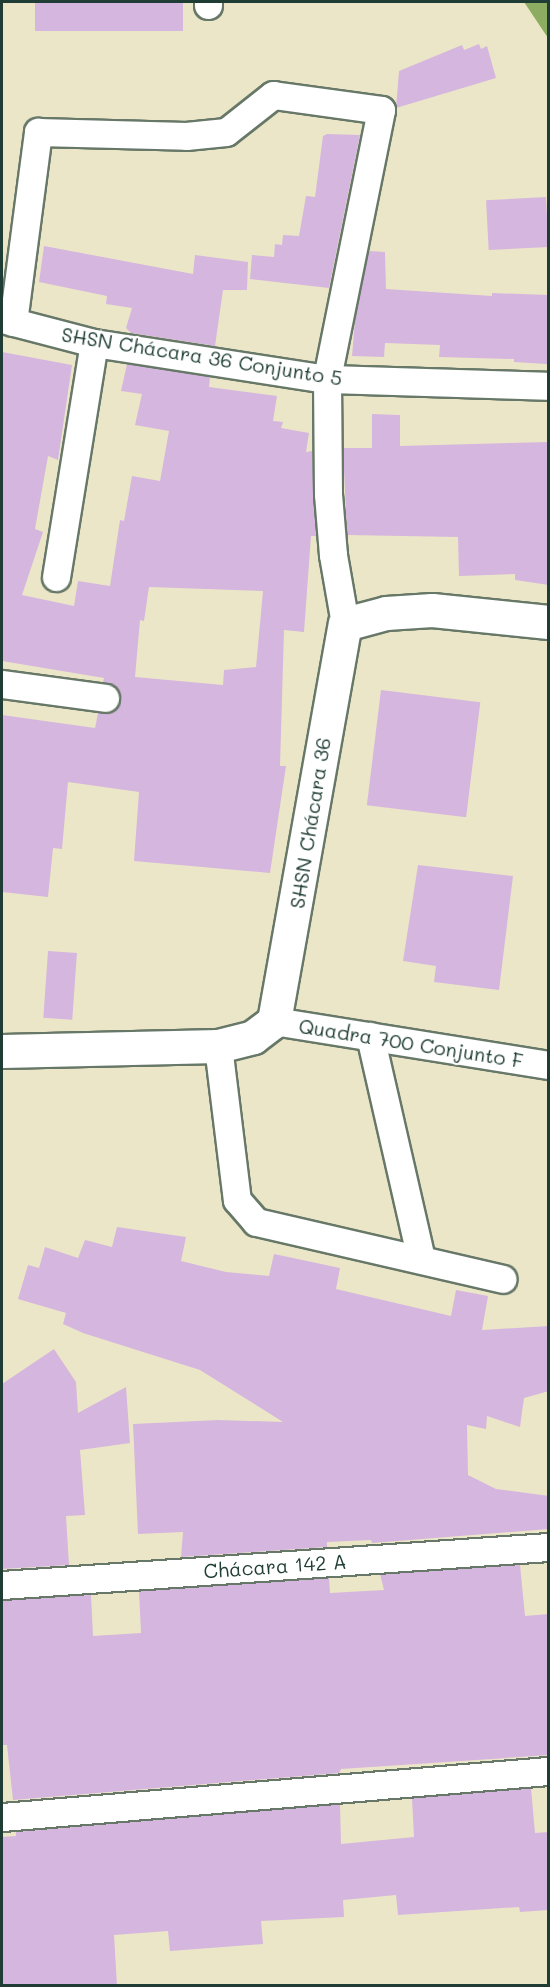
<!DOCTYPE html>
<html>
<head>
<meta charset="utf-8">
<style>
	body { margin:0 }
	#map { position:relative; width:550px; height:1987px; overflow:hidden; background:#ece6c8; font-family:Mali,sans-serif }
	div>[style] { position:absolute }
	.forest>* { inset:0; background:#8cad61 }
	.building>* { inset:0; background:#d5b6de; transform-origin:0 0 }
	.roads { filter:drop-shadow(2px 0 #677868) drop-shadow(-2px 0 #677868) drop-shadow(0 2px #677868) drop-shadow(0 -2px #677868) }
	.minor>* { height:27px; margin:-13.5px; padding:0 13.5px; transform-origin:13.5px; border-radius:13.5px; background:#fff }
	.tertiary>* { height:33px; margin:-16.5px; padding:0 16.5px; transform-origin:16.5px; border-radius:16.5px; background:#fff }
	span { translate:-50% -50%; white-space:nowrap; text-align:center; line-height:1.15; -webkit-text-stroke:4.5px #fff; paint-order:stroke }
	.street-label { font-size:20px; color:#1f3d34 }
	.frame { position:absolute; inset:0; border:3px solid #1f3d34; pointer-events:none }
</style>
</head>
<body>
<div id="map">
	<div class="forest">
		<div style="clip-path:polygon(524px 2px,548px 2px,548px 38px)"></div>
	</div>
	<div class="building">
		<div style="left:35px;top:2px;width:148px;height:29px"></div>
		<div style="clip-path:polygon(479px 44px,481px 49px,487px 46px,496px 78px,396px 108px,399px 71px,462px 45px,464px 50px)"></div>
		<div style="clip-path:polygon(327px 134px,360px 135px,329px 288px,250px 279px,252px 255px,274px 257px,275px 244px,282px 245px,283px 235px,299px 236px,306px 196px,315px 197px,323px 136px)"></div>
		<div style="left:546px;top:197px;width:50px;height:60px;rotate:87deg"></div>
		<div style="clip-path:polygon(44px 246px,193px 274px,195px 255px,248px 262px,247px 290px,223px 290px,215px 346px,131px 333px,126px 328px,132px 308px,106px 304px,107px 296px,39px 282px)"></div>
		<div style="clip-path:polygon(369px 251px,385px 252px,386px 289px,492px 296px,492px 293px,549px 295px,547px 364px,514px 362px,514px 359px,439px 357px,440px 345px,385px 343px,384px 357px,352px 356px,355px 321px)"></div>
		<div style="clip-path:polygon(evenodd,2px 352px,72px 365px,58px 460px,48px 456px,35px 529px,43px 532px,22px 595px,74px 606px,78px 581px,110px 586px,120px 520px,124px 521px,132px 476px,160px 481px,169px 431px,135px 425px,142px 394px,121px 391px,127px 364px,210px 377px,209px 387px,277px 396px,273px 421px,283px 422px,281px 428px,309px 433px,306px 452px,312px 451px,316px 536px,311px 536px,304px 632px,284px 630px,280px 766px,286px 766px,270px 873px,134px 861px,139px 792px,68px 782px,62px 849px,53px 848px,48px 897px,2px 892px,2px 715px,95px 728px,98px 713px,111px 712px,121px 700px,115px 686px,103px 682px,104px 678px,2px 661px,2px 352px,149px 587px,263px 591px,256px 667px,224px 670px,223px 685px,135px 677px,140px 620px,144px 621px,149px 587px)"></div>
		<div style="clip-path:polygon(372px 414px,400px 415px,400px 446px,549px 442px,549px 585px,515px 580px,515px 574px,459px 576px,458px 537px,347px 535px,343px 448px,372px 448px)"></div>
		<div style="left:381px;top:690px;width:100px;height:116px;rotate:7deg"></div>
		<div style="clip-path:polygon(418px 865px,513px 876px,499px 990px,434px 982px,436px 966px,403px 961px)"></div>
		<div style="left:48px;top:951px;width:29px;height:67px;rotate:4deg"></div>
		<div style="clip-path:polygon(117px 1227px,186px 1237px,181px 1261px,226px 1272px,269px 1276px,274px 1254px,340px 1268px,336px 1289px,451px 1316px,456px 1290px,488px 1296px,482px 1330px,549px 1326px,549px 1391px,524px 1398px,520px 1427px,487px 1416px,486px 1429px,467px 1425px,468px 1475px,496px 1489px,549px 1496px,549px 1529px,372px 1543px,371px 1540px,327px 1542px,327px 1547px,181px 1557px,183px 1532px,138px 1534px,133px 1424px,218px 1420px,283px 1422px,200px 1370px,83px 1333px,63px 1324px,66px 1313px,18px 1299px,28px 1265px,39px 1268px,45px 1247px,78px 1258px,85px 1240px,112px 1247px)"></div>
		<div style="clip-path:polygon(54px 1349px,76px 1382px,78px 1413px,126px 1387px,130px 1443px,80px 1450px,85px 1515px,66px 1516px,69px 1565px,2px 1569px,2px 1384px)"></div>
		<div style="clip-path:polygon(520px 1565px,525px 1616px,549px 1614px,549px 1755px,341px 1769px,339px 1773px,13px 1800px,7px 1745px,2px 1745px,2px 1600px,91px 1595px,93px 1636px,141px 1633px,139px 1591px,329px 1578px,330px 1593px,384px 1590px,380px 1574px)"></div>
		<div style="clip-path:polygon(531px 1788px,535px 1833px,549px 1832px,549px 1910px,520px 1912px,519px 1907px,398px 1915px,396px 1895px,343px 1900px,344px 1917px,261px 1921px,263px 1944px,170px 1951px,168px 1931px,114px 1935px,117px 1986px,2px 1986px,2px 1837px,16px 1836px,16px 1832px,340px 1804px,341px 1844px,414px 1837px,412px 1798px)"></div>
	</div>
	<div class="roads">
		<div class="minor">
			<div style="left:208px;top:2px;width:3px;rotate:90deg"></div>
			<div style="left:2px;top:319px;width:95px;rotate:14.6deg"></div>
			<div style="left:94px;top:343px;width:236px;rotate:8.8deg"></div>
			<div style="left:327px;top:379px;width:221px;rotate:1.8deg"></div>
			<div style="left:13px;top:322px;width:192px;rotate:-82.5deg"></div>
			<div style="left:38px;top:132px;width:148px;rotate:1.5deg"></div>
			<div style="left:186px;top:136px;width:40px;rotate:-5.7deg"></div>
			<div style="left:226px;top:132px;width:60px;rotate:-38.2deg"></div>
			<div style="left:273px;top:95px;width:109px;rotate:7.9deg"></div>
			<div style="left:381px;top:110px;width:274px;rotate:101.4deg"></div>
			<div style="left:327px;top:379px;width:115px;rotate:89.5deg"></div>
			<div style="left:328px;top:494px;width:61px;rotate:85.3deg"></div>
			<div style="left:333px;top:555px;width:70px;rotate:80.1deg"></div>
			<div style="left:56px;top:577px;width:237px;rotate:-80.8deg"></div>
			<div style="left:2px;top:684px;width:104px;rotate:7.7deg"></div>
			<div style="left:274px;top:1021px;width:278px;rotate:9.1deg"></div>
			<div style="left:370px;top:1036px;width:228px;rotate:77.1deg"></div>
			<div style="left:218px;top:1046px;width:155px;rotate:83deg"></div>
			<div style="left:237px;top:1200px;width:29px;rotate:49deg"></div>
			<div style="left:256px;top:1222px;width:253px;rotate:13deg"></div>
			<div style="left:2px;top:1585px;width:547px;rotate:-3.98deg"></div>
			<div style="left:2px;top:1817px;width:548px;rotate:-4.82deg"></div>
		</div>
		<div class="tertiary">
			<div style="left:2px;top:1051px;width:216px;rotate:-1.3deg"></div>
			<div style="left:218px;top:1046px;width:36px;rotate:-14deg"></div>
			<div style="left:253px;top:1037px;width:26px;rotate:-37deg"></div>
			<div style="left:274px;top:1021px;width:403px;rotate:-79.9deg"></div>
			<div style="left:345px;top:624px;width:42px;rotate:-15deg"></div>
			<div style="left:386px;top:613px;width:46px;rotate:-3.7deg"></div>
			<div style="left:432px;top:610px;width:117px;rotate:5.9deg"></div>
		</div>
	</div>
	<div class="street-label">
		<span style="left:202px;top:356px;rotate:9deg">SHSN Chácara 36 Conjunto 5</span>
		<span style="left:310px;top:823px;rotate:-81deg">SHSN Chácara 36</span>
		<span style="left:411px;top:1043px;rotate:9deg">Quadra 700 Conjunto F</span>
		<span style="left:275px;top:1566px;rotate:-4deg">Chácara 142 A</span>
	</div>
	<div class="frame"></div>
</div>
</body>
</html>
